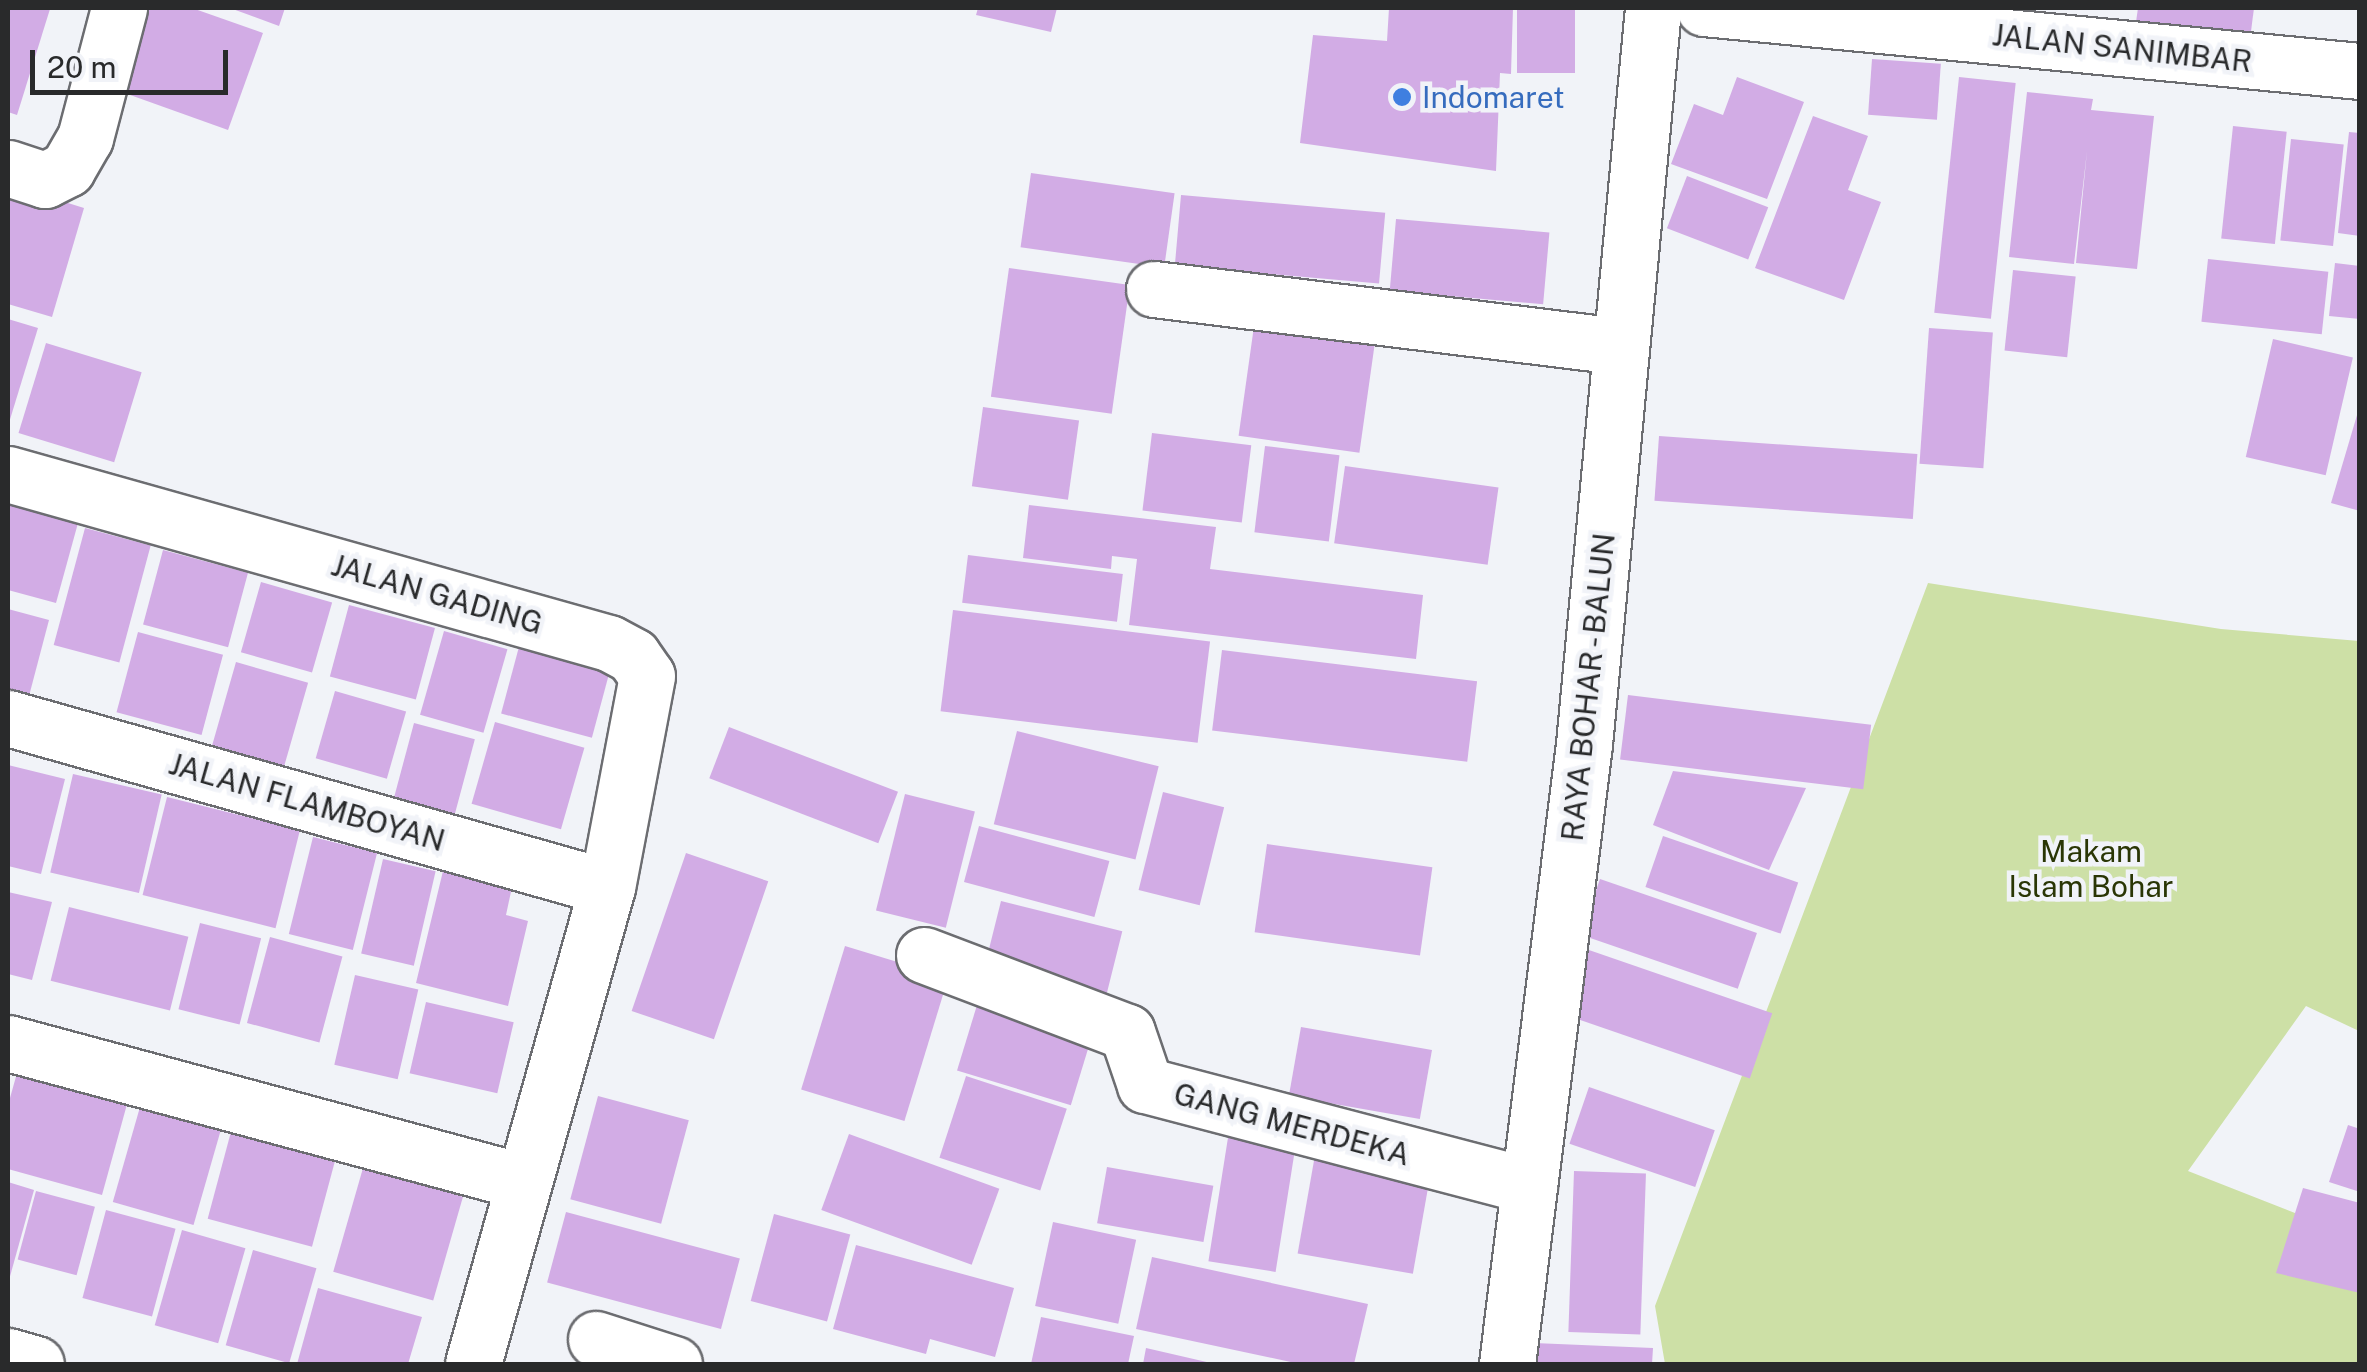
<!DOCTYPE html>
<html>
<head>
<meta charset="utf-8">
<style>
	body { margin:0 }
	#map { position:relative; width:2367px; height:1372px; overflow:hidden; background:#f1f3f8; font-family:"Public Sans",sans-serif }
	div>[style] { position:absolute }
	.green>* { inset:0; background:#cde0a6 }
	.building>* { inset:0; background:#d2ace5; transform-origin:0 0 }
	.roads { filter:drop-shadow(2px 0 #6c6d71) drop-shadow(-2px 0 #6c6d71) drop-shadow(0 2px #6c6d71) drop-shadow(0 -2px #6c6d71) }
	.minor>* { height:55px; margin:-27.5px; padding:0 27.5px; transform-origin:27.5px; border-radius:27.5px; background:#fff }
	.tertiary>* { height:55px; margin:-27.5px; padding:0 27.5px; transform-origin:27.5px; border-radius:27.5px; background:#fff }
	.dots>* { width:28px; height:28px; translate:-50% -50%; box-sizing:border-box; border:5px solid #f1f3f8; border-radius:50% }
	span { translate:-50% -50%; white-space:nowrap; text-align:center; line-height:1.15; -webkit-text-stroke:9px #f1f3f8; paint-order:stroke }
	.street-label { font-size:30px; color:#292a2b }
	.shop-label { font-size:30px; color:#366cbe }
	.left { translate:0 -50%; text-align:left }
	.park-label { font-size:30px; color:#2a3605 }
	.frame { position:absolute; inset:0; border:10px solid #292a2b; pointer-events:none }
	.scale { position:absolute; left:30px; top:50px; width:198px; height:45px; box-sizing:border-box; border:5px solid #292a2b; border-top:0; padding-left:12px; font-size:30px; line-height:35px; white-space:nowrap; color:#292a2b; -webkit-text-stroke:8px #f1f3f8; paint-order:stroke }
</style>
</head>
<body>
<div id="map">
	<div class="green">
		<div style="clip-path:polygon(1928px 583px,2221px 629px,2359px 641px,2359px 1031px,2306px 1006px,2188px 1171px,2359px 1238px,2359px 1364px,1665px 1364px,1655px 1306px)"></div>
	</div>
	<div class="building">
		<div style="clip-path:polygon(8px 8px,50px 9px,17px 115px,8px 112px)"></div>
		<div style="clip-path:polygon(149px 8px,192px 8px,263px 33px,228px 130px,119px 91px)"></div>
		<div style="clip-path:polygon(230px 8px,285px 8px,279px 26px)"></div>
		<div style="clip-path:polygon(978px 8px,1057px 8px,1051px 32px,976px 15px)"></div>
		<div style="clip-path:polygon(1389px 8px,1513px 8px,1511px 74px,1500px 73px,1496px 171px,1300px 143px,1313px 35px,1387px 41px)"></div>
		<div style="left:1517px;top:8px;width:58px;height:65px"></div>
		<div style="clip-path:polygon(2138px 8px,2254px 8px,2250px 39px,2136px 22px)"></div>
		<div style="left:1872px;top:59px;width:69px;height:56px;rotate:4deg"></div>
		<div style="clip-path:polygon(1737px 77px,1804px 102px,1767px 199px,1671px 164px,1694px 104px,1723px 115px)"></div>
		<div style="left:1959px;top:77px;width:57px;height:237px;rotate:6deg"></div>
		<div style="clip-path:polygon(2027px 92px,2093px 99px,2091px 110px,2154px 116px,2137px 269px,2076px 263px,2087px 151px,2074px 264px,2009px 257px)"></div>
		<div style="clip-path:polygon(1813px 116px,1868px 136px,1848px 190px,1881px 202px,1844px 300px,1755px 268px)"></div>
		<div style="left:2233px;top:126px;width:54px;height:113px;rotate:6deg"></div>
		<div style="clip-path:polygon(2349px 132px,2360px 133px,2360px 236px,2338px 233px)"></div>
		<div style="left:2291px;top:139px;width:53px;height:102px;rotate:6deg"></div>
		<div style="left:1031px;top:173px;width:145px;height:75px;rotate:8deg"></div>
		<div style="left:1687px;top:176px;width:87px;height:56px;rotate:21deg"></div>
		<div style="clip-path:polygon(10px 185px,84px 208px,52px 317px,8px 304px)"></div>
		<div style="left:1181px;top:195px;width:205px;height:71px;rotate:5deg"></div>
		<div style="left:1396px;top:219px;width:154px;height:72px;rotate:5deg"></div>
		<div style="left:2208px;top:259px;width:121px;height:63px;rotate:6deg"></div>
		<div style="clip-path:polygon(2335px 263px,2360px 266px,2360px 319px,2329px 316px)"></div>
		<div style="left:1009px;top:268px;width:122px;height:130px;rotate:8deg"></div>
		<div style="left:2013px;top:270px;width:63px;height:81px;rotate:6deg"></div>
		<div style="left:1256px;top:312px;width:122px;height:125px;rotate:8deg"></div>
		<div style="clip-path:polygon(8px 319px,38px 328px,8px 426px)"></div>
		<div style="left:1929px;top:328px;width:64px;height:136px;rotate:4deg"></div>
		<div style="left:2273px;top:339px;width:82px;height:121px;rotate:13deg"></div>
		<div style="left:46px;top:343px;width:100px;height:94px;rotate:17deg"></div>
		<div style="clip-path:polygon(2360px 405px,2360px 511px,2331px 503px)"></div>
		<div style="left:983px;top:407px;width:97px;height:80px;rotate:8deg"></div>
		<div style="left:1152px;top:433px;width:100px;height:78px;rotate:7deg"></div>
		<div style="left:1659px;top:436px;width:259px;height:65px;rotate:4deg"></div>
		<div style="left:1265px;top:446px;width:75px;height:87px;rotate:7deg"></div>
		<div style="left:1345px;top:466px;width:155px;height:78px;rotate:8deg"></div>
		<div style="clip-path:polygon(8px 504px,78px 523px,56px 603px,8px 590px)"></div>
		<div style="clip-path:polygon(1029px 505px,1216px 527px,1210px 569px,1423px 595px,1416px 659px,1129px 625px,1137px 559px,1112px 556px,1111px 569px,1023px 558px)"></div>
		<div style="left:85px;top:528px;width:68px;height:121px;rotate:15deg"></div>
		<div style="left:163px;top:550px;width:88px;height:77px;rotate:15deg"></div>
		<div style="left:968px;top:555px;width:156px;height:48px;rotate:7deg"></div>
		<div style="left:261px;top:582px;width:74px;height:73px;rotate:16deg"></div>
		<div style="left:349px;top:605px;width:89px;height:74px;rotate:15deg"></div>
		<div style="clip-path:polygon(8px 609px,49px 620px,29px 696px,8px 690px)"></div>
		<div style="left:953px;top:610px;width:259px;height:102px;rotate:7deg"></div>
		<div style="left:444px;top:631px;width:66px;height:87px;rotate:16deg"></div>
		<div style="left:138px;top:632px;width:88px;height:83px;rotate:15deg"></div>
		<div style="left:520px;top:643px;width:94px;height:73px;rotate:15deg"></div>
		<div style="left:1222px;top:650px;width:257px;height:81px;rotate:7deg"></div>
		<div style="left:236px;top:662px;width:75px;height:87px;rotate:16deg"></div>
		<div style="left:335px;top:691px;width:74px;height:70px;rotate:16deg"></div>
		<div style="left:1628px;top:695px;width:245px;height:65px;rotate:7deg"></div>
		<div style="left:495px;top:722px;width:93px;height:85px;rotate:16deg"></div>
		<div style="left:414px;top:723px;width:63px;height:82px;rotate:15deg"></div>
		<div style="left:729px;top:727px;width:181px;height:55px;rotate:21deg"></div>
		<div style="left:1017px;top:731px;width:146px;height:96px;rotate:14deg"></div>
		<div style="clip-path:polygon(8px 765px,65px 779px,41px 874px,8px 866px)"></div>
		<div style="clip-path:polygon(1673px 771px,1806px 788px,1769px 870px,1653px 825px)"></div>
		<div style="left:73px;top:774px;width:91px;height:101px;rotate:13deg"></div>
		<div style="left:1163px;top:792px;width:63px;height:101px;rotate:14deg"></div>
		<div style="left:905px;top:794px;width:72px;height:120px;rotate:14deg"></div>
		<div style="left:167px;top:797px;width:137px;height:101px;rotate:14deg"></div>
		<div style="left:979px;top:826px;width:135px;height:58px;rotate:15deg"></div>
		<div style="left:1663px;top:836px;width:143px;height:54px;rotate:19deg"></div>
		<div style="left:313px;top:837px;width:66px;height:100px;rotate:14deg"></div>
		<div style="left:1267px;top:844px;width:167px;height:89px;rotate:8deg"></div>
		<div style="left:686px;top:853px;width:87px;height:167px;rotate:19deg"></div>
		<div style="left:383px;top:859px;width:54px;height:97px;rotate:13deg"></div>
		<div style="clip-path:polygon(443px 871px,512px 887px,506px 915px,528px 921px,508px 1006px,416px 983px)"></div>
		<div style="left:1600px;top:879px;width:166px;height:59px;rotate:19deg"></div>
		<div style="clip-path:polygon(8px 892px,52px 902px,32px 980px,8px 974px)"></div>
		<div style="left:1001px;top:901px;width:125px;height:66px;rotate:14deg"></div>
		<div style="left:69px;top:907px;width:123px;height:76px;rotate:14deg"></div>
		<div style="left:200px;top:923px;width:63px;height:89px;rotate:14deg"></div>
		<div style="left:270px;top:937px;width:75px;height:89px;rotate:15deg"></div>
		<div style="left:845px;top:946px;width:108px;height:150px;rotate:17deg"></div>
		<div style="left:1586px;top:949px;width:197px;height:69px;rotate:19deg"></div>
		<div style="left:355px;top:975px;width:65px;height:92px;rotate:13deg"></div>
		<div style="left:981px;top:992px;width:119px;height:82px;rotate:17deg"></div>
		<div style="left:426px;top:1002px;width:90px;height:73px;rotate:13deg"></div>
		<div style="left:1301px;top:1027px;width:133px;height:70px;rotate:10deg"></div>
		<div style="clip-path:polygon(19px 1066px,129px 1097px,102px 1195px,8px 1169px,8px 1105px)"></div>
		<div style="left:966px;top:1076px;width:106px;height:86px;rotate:18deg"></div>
		<div style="left:1589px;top:1087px;width:133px;height:60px;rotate:19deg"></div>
		<div style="left:598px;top:1096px;width:94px;height:107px;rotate:15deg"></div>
		<div style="left:142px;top:1100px;width:84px;height:106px;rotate:16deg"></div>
		<div style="left:1230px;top:1125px;width:68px;height:138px;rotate:9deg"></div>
		<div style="clip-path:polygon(2348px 1125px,2360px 1129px,2360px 1192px,2329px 1182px)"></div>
		<div style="left:232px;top:1128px;width:108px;height:94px;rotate:15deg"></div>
		<div style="left:849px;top:1134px;width:160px;height:81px;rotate:20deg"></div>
		<div style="left:1315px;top:1155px;width:117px;height:100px;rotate:10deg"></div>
		<div style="left:1107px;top:1167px;width:108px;height:57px;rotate:10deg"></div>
		<div style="left:363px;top:1168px;width:104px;height:108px;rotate:16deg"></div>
		<div style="left:1574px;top:1171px;width:72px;height:161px;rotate:2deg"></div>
		<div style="clip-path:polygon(8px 1182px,34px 1190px,9px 1280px,8px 1280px)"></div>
		<div style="clip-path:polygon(2303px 1188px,2360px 1203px,2360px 1293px,2276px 1273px)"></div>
		<div style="left:36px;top:1191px;width:61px;height:71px;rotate:15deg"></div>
		<div style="left:106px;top:1210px;width:72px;height:91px;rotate:15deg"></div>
		<div style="left:566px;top:1212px;width:180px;height:73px;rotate:15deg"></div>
		<div style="left:774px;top:1214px;width:79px;height:90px;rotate:15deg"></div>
		<div style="left:1053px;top:1222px;width:85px;height:86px;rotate:12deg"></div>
		<div style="left:182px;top:1230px;width:66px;height:99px;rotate:16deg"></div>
		<div style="clip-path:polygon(856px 1245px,1014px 1288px,995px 1357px,930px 1339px,926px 1354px,833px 1329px)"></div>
		<div style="left:253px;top:1250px;width:66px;height:99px;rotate:16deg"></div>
		<div style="clip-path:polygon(1152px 1257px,1368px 1304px,1354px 1364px,1300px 1364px,1136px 1329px)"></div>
		<div style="clip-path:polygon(318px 1288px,422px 1317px,408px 1364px,297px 1364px)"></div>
		<div style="clip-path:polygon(1041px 1317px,1134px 1336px,1128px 1364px,1031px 1364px)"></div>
		<div style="clip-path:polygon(1534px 1343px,1653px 1348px,1652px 1364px,1533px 1364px)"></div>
		<div style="clip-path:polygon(1146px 1348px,1211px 1363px,1211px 1364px,1143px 1364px)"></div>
	</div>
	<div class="roads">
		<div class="minor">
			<div style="left:1704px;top:8px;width:659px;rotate:5.49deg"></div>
			<div style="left:8px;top:168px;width:39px;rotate:18deg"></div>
			<div style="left:45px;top:180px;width:25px;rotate:-27deg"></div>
			<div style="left:67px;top:169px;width:36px;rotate:-60deg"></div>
			<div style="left:85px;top:138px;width:134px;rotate:-75.3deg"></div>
			<div style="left:1154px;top:289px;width:470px;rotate:7deg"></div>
			<div style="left:8px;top:474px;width:624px;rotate:15.71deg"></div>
			<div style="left:609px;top:643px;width:27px;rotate:28deg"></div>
			<div style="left:633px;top:656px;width:24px;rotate:55deg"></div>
			<div style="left:647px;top:676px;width:215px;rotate:100.7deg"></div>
			<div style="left:607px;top:887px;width:495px;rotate:105.7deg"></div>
			<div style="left:8px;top:718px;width:622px;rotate:15.76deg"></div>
			<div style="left:924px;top:955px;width:217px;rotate:20.8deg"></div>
			<div style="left:1127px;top:1032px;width:56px;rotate:71.2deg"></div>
			<div style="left:1145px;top:1085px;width:397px;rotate:14.7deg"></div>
			<div style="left:8px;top:1043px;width:531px;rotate:15.06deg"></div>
			<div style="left:596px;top:1339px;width:82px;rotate:17.8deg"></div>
			<div style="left:8px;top:1356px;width:29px;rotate:16deg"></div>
		</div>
		<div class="tertiary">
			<div style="left:1507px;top:1364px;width:625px;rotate:-82.92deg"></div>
			<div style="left:1584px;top:744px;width:739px;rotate:-84.64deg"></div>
		</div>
	</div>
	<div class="dots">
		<div style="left:1402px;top:97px;background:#3f7fe0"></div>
	</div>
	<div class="street-label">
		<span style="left:2122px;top:48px;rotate:6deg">JALAN SANIMBAR</span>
		<span style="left:437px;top:594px;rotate:16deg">JALAN GADING</span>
		<span style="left:1588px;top:687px;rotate:-84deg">RAYA BOHAR - BALUN</span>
		<span style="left:307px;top:802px;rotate:16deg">JALAN FLAMBOYAN</span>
		<span style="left:1292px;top:1124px;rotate:15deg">GANG MERDEKA</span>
	</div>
	<div class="shop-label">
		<span class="left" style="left:1422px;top:97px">Indomaret</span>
	</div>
	<div class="park-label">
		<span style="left:2091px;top:868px">Makam<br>Islam Bohar</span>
	</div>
	<div class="frame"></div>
	<div class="scale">20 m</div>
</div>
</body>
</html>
